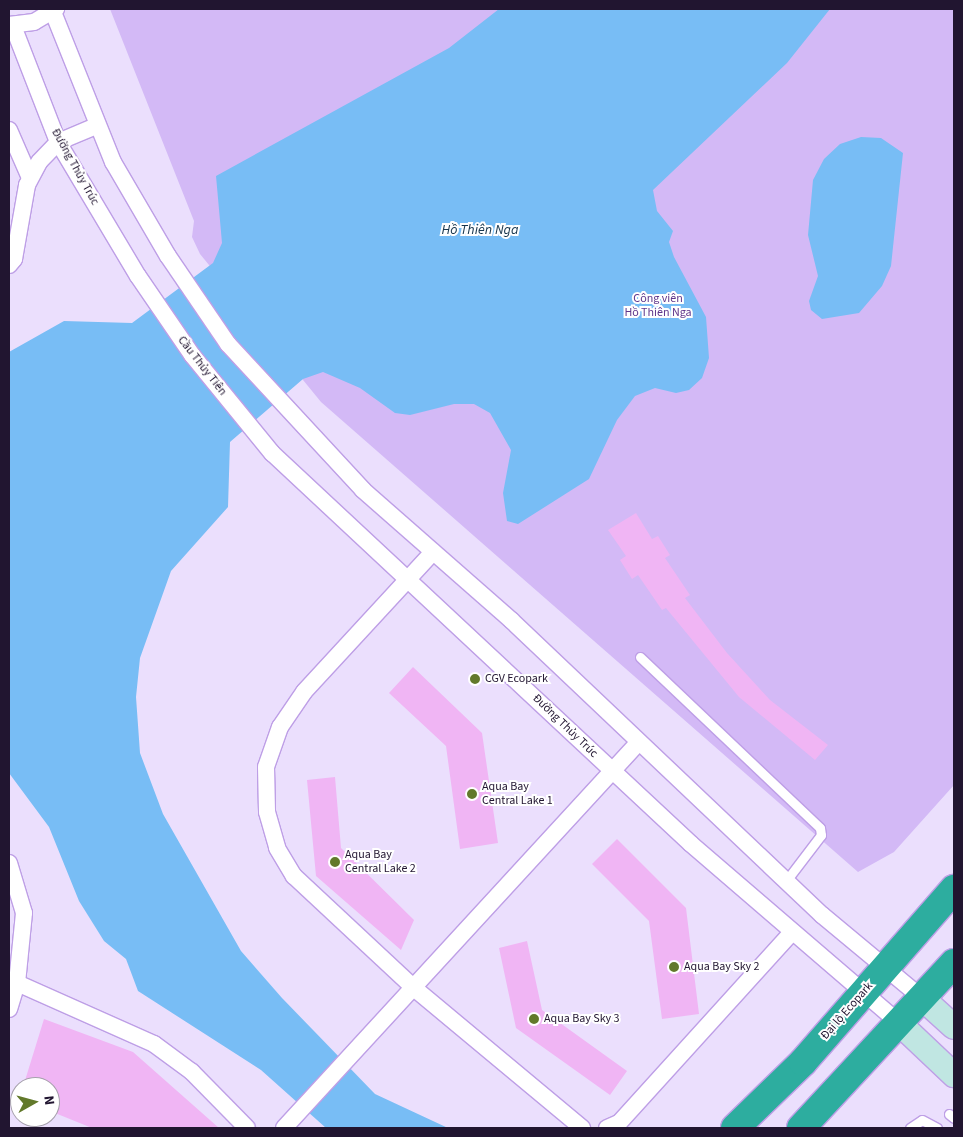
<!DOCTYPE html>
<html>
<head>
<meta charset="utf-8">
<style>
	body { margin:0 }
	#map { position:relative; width:963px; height:1137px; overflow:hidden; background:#ebdffd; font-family:"Source Sans 3",sans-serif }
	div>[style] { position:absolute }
	.green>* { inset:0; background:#d3b9f6 }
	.water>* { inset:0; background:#78bdf5 }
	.building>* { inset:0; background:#f0b5f4 }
	.roads { filter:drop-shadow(1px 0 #be9fe6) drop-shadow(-1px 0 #be9fe6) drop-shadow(0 1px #be9fe6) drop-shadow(0 -1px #be9fe6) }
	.lane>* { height:9px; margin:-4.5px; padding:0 4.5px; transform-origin:4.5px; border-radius:4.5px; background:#fff }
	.street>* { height:16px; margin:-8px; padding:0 8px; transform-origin:8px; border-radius:8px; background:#fff }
	.secondary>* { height:24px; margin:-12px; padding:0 12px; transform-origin:12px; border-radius:12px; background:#c0e6e2 }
	.highway>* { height:28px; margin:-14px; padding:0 14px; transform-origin:14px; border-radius:14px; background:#2dad9f }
	.dots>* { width:14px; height:14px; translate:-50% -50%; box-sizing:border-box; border:2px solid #fff; border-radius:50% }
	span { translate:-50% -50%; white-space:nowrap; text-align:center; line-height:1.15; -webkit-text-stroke:4px #fff; paint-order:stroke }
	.street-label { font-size:12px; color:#211530 }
	.park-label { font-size:12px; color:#60368b }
	.poi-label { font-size:12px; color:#211530 }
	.left { translate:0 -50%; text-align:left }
	.water-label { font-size:14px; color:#17354c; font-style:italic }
	.frame { position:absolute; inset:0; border:10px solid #211530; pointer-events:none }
	.north { position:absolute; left:10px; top:1077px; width:50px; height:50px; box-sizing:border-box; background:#fff; border:1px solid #a6a1ac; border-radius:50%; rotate:83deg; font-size:14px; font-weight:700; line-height:20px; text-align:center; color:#211530 }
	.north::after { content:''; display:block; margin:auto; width:18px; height:22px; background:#62792b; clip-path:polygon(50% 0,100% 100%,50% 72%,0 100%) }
</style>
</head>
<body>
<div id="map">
	<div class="green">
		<div style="clip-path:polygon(110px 9px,954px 9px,954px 785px,894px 852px,858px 872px,321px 402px,200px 254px,192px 237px,194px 221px)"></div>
	</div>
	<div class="water">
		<div style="clip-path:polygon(499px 9px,830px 9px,787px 63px,653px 190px,657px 211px,673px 231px,669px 242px,674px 257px,706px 317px,709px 358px,702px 378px,689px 390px,676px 393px,655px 388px,635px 396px,617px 420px,589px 479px,518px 524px,507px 521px,503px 493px,511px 450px,490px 413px,474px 404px,454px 404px,410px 415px,395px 413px,360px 388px,323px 372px,303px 379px,230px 442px,228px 507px,171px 571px,140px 658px,136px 697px,140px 753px,163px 814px,241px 951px,282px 998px,375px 1094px,448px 1128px,326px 1128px,261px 1070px,138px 991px,126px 959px,104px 941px,79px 901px,49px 827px,9px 773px,9px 352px,64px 321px,132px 323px,213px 263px,222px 243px,216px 176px,449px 48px)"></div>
		<div style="clip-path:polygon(861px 137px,881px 138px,903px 153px,891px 266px,882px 286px,859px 313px,822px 319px,811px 310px,809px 301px,818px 276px,808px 235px,813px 180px,824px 159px,840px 144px)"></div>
	</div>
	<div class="building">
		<div style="clip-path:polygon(636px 513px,652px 539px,658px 536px,670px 555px,665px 558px,690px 595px,685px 598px,727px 653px,770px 700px,828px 745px,815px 760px,739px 697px,666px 608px,662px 610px,638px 575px,632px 579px,620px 560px,626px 556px,608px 530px)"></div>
		<div style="clip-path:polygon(413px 667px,482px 733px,498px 843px,460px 849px,446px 746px,389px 693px)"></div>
		<div style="clip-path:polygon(335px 777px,341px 848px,414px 920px,401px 950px,316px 876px,307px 780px)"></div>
		<div style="clip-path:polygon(617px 839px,686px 908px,699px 1014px,662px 1019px,649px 921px,592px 864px)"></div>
		<div style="clip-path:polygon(527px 941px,542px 1010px,627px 1071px,610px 1095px,516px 1028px,499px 948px)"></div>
		<div style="clip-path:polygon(44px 1019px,133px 1052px,219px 1128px,92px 1128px,50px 1111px,50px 1087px,23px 1087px)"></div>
	</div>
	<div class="roads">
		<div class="lane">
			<div style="left:640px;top:657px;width:248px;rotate:43.5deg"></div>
			<div style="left:820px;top:828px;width:7px;rotate:82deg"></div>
			<div style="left:821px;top:835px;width:58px;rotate:127.3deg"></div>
			<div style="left:949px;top:1114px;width:6px;rotate:39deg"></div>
			<div style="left:910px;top:1128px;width:14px;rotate:-34deg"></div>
			<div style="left:922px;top:1120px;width:17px;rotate:28deg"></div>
		</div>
		<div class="street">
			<div style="left:53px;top:12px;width:162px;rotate:68.2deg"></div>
			<div style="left:113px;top:162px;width:109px;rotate:59.7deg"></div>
			<div style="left:168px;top:256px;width:107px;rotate:55.7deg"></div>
			<div style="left:228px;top:344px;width:199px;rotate:47.2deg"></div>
			<div style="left:363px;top:490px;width:197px;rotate:41.3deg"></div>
			<div style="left:511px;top:620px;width:429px;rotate:43.5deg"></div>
			<div style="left:822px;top:915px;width:130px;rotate:39.7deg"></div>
			<div style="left:9px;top:25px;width:25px;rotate:-7deg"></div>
			<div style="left:34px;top:22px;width:26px;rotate:-31deg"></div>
			<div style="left:13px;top:26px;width:124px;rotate:68.8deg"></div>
			<div style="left:58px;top:142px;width:156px;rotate:59.2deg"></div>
			<div style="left:138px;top:276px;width:96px;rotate:55.6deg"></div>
			<div style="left:192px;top:355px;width:127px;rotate:50.8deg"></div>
			<div style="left:272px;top:453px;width:573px;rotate:43.02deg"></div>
			<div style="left:691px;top:844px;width:274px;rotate:40.7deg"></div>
			<div style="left:9px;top:130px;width:52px;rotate:66.4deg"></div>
			<div style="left:9px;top:265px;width:8px;rotate:-50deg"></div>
			<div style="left:14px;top:259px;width:75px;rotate:-80deg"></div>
			<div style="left:27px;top:185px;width:26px;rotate:-62deg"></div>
			<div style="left:39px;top:162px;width:28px;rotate:-46deg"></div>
			<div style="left:58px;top:142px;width:41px;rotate:-22.8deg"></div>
			<div style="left:433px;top:552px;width:190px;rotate:132.7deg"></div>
			<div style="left:304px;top:692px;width:42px;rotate:124.4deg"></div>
			<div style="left:280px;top:727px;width:42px;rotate:109.3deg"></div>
			<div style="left:266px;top:767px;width:45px;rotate:88.7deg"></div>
			<div style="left:267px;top:812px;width:37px;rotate:74deg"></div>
			<div style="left:277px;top:848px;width:33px;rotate:59deg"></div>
			<div style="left:294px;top:876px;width:164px;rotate:43deg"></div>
			<div style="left:414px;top:988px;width:219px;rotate:39.8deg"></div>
			<div style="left:9px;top:863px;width:52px;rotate:73.3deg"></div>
			<div style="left:24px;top:913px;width:70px;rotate:95.7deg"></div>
			<div style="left:17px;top:983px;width:27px;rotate:107deg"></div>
			<div style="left:17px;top:983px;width:150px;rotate:24deg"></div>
			<div style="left:154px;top:1044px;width:47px;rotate:36.4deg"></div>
			<div style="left:192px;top:1072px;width:78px;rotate:45.5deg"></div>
			<div style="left:284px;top:1128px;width:524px;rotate:-47.4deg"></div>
			<div style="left:607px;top:1128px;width:13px;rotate:-23deg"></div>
			<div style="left:619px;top:1123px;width:258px;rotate:-47.8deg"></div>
		</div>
		<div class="secondary">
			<div style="left:922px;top:998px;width:43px;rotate:42.2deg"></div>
			<div style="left:899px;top:1023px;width:76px;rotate:43.4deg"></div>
		</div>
		<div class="highway">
			<div style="left:735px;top:1128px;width:95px;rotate:-44.1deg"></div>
			<div style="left:803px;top:1062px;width:230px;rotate:-48.9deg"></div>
			<div style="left:801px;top:1128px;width:225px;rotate:-47.2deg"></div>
		</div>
	</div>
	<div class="dots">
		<div style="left:475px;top:679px;background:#62792b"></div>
		<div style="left:472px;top:794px;background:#62792b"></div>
		<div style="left:335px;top:862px;background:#62792b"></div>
		<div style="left:674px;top:967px;background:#62792b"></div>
		<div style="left:534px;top:1019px;background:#62792b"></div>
	</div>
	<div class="street-label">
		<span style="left:75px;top:167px;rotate:61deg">Đường Thủy Trúc</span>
		<span style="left:202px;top:366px;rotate:52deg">Cầu Thủy Tiên</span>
		<span style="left:565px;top:726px;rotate:44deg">Đường Thủy Trúc</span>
		<span style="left:847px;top:1011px;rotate:-49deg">Đại lộ Ecopark</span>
	</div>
	<div class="park-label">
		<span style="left:658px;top:306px">Công viên<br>Hồ Thiên Nga</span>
	</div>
	<div class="poi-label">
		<span class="left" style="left:485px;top:679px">CGV Ecopark</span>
		<span class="left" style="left:482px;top:794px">Aqua Bay<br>Central Lake 1</span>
		<span class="left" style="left:345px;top:862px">Aqua Bay<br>Central Lake 2</span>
		<span class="left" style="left:684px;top:967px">Aqua Bay Sky 2</span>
		<span class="left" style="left:544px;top:1019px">Aqua Bay Sky 3</span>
	</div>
	<div class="water-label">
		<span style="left:480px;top:230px">Hồ Thiên Nga</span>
	</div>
	<div class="frame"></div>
	<div class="north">N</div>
</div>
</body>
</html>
